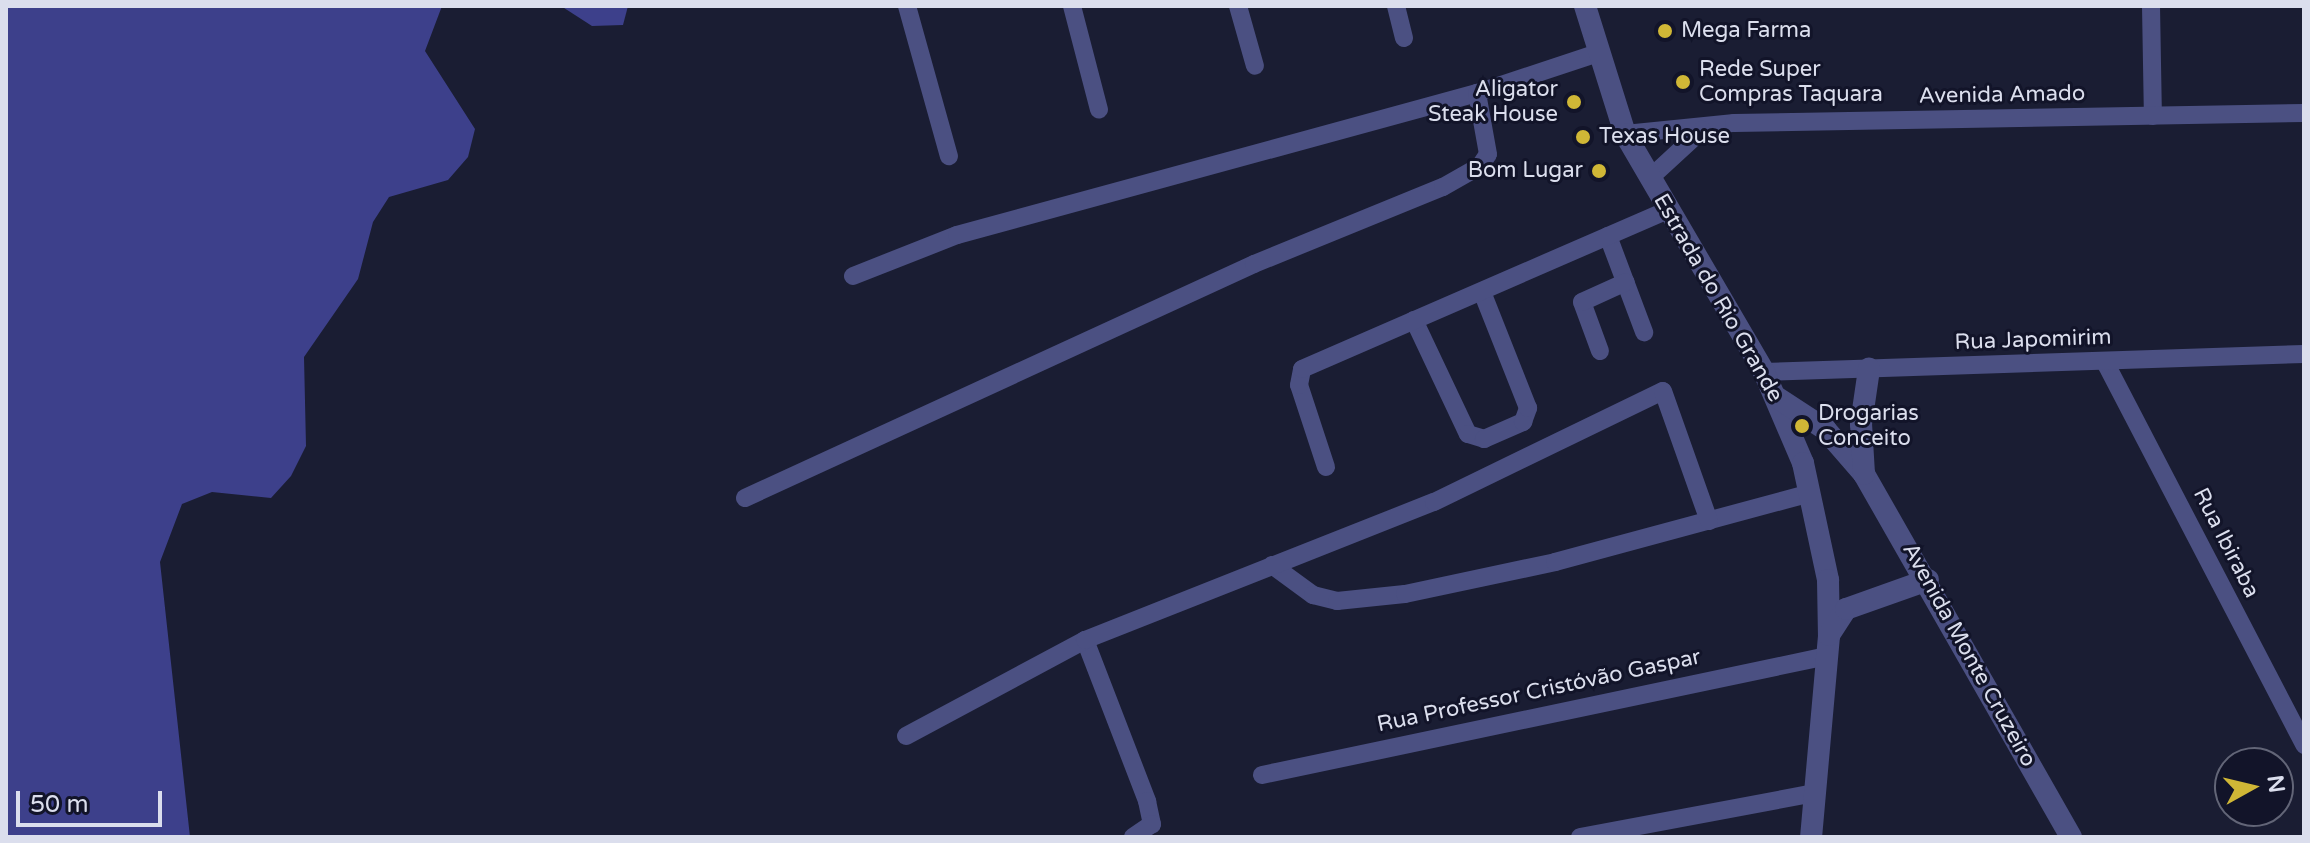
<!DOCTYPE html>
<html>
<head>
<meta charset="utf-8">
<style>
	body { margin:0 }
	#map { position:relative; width:2310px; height:843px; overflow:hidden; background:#1a1d33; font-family:"Varela Round",sans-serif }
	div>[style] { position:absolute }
	.forest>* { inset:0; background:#3d408b }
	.minor>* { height:18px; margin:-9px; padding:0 9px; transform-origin:9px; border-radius:9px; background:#4b5082 }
	.tertiary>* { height:22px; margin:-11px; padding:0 11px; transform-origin:11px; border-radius:11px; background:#4b5082 }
	.dots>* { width:22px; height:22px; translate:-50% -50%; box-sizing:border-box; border:4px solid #121429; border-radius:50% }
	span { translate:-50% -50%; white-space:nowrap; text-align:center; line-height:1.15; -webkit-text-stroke:6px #121429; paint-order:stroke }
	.poi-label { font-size:22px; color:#dbdeed }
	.left { translate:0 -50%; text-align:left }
	.right { translate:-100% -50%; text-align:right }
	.street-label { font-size:22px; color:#dbdeed }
	.frame { position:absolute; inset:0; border:8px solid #dbdeed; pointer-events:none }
	.north { position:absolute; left:2214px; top:747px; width:80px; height:80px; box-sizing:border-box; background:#121429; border:2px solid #626577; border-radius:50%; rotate:82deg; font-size:22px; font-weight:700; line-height:32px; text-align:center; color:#dbdeed }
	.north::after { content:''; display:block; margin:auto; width:28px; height:36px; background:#d0b736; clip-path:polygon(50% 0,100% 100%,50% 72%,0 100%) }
	.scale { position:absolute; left:16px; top:791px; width:146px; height:36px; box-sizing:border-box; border:4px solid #dbdeed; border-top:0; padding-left:10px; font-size:24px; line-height:28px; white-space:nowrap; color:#dbdeed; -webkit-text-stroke:6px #121429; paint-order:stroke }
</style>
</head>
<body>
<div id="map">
	<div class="forest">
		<div style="clip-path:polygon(6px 6px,442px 6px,425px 51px,475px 129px,468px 157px,448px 180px,389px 197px,373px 222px,358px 279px,304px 357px,306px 446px,291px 476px,271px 498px,212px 492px,182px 504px,160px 562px,190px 837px,6px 837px)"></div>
		<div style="clip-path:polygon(561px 6px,628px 6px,623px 25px,592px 26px)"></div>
	</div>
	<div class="minor">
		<div style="left:907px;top:6px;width:156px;rotate:74.4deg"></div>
		<div style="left:1072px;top:6px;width:107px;rotate:75.4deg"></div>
		<div style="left:1238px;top:6px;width:62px;rotate:74.2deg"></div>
		<div style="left:1396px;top:6px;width:33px;rotate:76deg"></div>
		<div style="left:2151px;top:6px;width:110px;rotate:89deg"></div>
		<div style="left:1625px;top:134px;width:110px;rotate:-5.8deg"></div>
		<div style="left:1734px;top:123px;width:570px;rotate:-1.01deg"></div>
		<div style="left:1650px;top:178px;width:71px;rotate:-42.7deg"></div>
		<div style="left:1608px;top:236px;width:103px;rotate:69.4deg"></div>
		<div style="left:853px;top:276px;width:112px;rotate:-21.5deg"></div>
		<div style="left:957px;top:235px;width:539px;rotate:-15.27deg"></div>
		<div style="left:1477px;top:93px;width:127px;rotate:-18.3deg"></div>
		<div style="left:1414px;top:320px;width:126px;rotate:64.7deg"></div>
		<div style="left:1468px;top:434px;width:17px;rotate:17deg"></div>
		<div style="left:1484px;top:439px;width:43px;rotate:-23.6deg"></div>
		<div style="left:1523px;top:422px;width:15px;rotate:-70deg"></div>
		<div style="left:1528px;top:408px;width:125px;rotate:-111.6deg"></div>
		<div style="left:1600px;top:351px;width:52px;rotate:-110.2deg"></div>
		<div style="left:1582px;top:302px;width:48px;rotate:-24.4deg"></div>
		<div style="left:2105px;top:362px;width:432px;rotate:62.5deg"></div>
		<div style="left:1764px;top:372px;width:540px;rotate:-1.91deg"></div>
		<div style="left:1326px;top:467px;width:86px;rotate:-108.2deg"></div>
		<div style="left:1299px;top:385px;width:16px;rotate:-79deg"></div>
		<div style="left:1302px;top:369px;width:399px;rotate:-23.5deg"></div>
		<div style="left:745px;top:498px;width:560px;rotate:-24.69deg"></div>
		<div style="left:1254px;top:264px;width:204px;rotate:-22.2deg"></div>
		<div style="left:1443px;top:187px;width:43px;rotate:-29.6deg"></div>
		<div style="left:1480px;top:166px;width:14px;rotate:-56deg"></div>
		<div style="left:1488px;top:154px;width:62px;rotate:-100.2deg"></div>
		<div style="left:1272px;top:565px;width:51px;rotate:36.2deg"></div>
		<div style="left:1313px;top:595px;width:25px;rotate:14deg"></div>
		<div style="left:1337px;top:601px;width:68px;rotate:-5.9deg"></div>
		<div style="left:1405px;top:594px;width:153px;rotate:-12deg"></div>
		<div style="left:1555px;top:562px;width:265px;rotate:-15.1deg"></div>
		<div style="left:1085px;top:640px;width:173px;rotate:68.9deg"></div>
		<div style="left:1147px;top:801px;width:24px;rotate:78deg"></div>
		<div style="left:1152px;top:824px;width:23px;rotate:146deg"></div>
		<div style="left:906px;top:736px;width:203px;rotate:-28.2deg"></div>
		<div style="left:1085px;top:640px;width:375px;rotate:-21.6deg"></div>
		<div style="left:1434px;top:502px;width:254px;rotate:-25.9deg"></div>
		<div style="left:1663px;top:391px;width:138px;rotate:70.5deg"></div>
		<div style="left:1262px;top:775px;width:577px;rotate:-11.89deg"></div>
		<div style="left:1580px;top:837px;width:238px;rotate:-10.6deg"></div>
	</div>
	<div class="tertiary">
		<div style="left:1585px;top:6px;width:134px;rotate:72.6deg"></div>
		<div style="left:1625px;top:134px;width:276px;rotate:59.7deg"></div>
		<div style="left:1764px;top:372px;width:99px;rotate:66.8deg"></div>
		<div style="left:1803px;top:463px;width:120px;rotate:77.9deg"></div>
		<div style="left:1828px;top:580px;width:56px;rotate:89deg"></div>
		<div style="left:1829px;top:636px;width:202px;rotate:95.1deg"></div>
		<div style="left:1776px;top:397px;width:59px;rotate:33.1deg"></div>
		<div style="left:1825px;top:429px;width:60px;rotate:49.1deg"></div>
		<div style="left:1864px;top:474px;width:418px;rotate:60.3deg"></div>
		<div style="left:1864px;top:474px;width:50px;rotate:-93.4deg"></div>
		<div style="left:1861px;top:424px;width:56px;rotate:-81.7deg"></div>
		<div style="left:1829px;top:635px;width:31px;rotate:-57deg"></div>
		<div style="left:1846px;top:609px;width:87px;rotate:-19.5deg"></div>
	</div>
	<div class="dots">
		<div style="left:1665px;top:31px;background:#d0b736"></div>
		<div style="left:1683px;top:82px;background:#d0b736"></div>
		<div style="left:1574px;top:102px;background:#d0b736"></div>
		<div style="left:1583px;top:137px;background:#d0b736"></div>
		<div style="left:1599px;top:171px;background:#d0b736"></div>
		<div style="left:1802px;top:426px;background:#d0b736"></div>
	</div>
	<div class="poi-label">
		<span class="left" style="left:1681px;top:31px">Mega Farma</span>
		<span class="left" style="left:1699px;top:82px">Rede Super<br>Compras Taquara</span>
		<span class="right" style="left:1558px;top:102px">Aligator<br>Steak House</span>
		<span class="left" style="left:1599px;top:137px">Texas House</span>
		<span class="right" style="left:1583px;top:171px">Bom Lugar</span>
		<span class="left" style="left:1818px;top:426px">Drogarias<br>Conceito</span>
	</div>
	<div class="street-label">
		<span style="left:2002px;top:95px;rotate:-1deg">Avenida Amado</span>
		<span style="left:1718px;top:298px;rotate:60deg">Estrada do Rio Grande</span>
		<span style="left:2033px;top:340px;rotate:-2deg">Rua Japomirim</span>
		<span style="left:2226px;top:543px;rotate:63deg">Rua Ibiraba</span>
		<span style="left:1969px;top:655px;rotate:61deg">Avenida Monte Cruzeiro</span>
		<span style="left:1539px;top:691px;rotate:-12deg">Rua Professor Cristóvão Gaspar</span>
	</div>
	<div class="frame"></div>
	<div class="north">N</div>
	<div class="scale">50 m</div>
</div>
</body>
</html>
